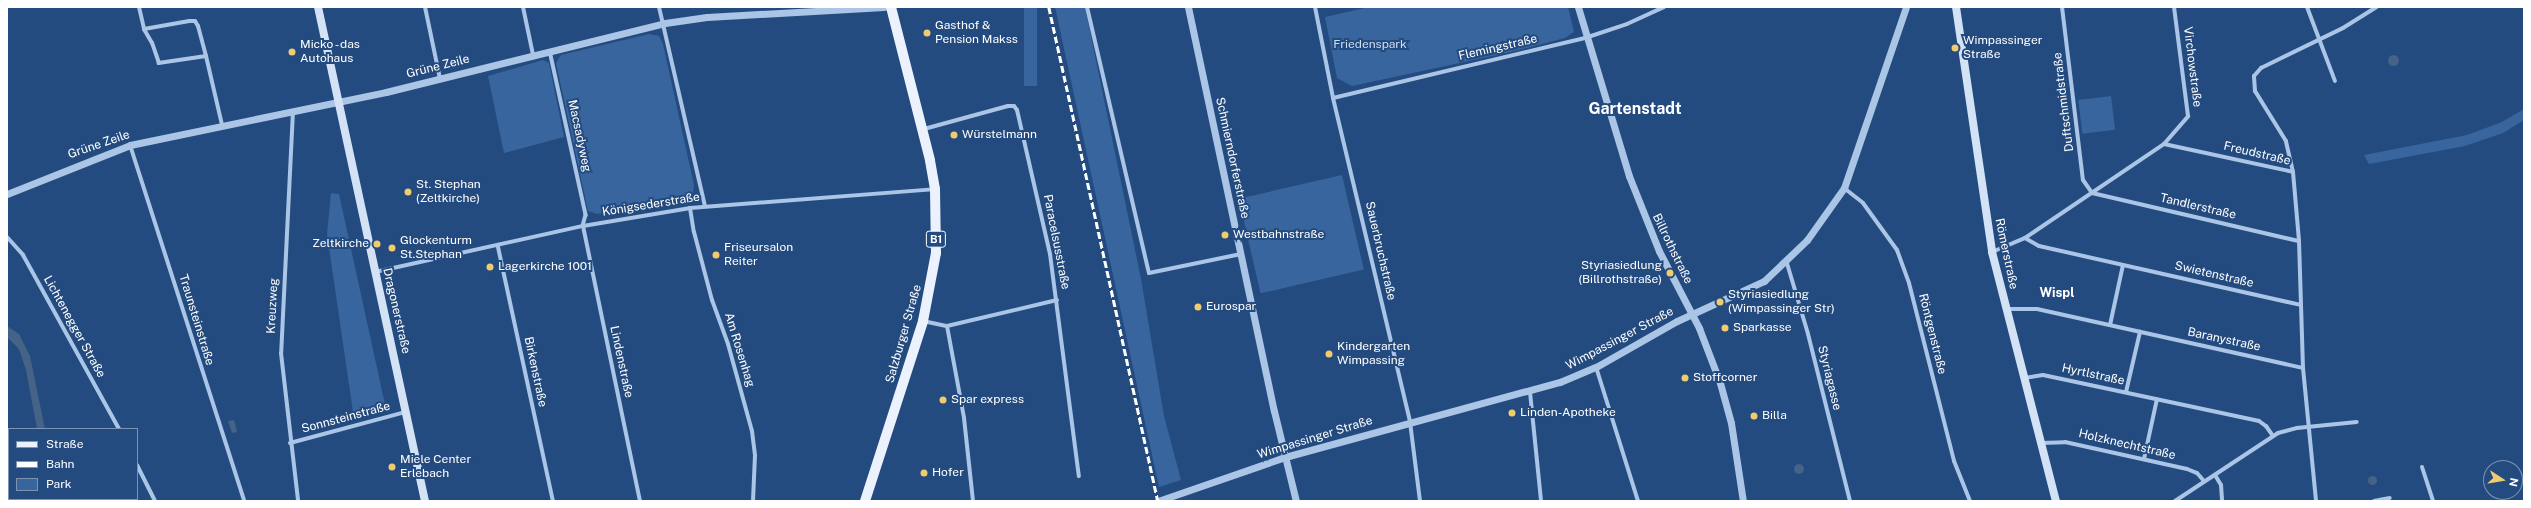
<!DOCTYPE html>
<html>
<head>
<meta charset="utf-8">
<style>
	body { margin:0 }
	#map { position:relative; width:2531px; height:508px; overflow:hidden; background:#244b7f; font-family:"Public Sans",sans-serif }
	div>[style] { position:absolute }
	.green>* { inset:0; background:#38659d; transform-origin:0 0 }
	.water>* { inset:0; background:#456287 }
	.round { border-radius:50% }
	.pedestrian>* { height:3.5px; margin:-1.75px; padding:0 1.75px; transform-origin:1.75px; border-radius:1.75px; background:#aac5e6 }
	.minor>* { height:4px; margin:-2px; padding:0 2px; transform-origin:2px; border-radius:2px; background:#aac5e6 }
	.tertiary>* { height:7px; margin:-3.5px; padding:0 3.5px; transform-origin:3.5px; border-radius:3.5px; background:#aac5e6 }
	.secondary>* { height:8px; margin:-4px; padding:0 4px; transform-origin:4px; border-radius:4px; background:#d4e2f6 }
	.primary>* { height:10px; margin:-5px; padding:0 5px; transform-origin:5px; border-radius:5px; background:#ebf2fd }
	.rail>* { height:2.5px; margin-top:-1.25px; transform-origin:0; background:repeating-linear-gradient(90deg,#fff 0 7px,transparent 0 10px) }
	.dots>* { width:11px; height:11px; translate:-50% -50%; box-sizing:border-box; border:2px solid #244b7f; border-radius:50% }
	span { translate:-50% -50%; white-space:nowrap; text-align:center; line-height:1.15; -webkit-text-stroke:4px #244b7f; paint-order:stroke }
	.shield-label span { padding:1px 3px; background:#244b7f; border:1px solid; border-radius:3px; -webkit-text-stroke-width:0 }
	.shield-label { font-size:11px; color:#fff; font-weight:700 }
	.poi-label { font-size:12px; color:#fff }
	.left { translate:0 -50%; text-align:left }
	.right { translate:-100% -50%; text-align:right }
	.park-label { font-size:12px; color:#cddff5 }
	.street-label { font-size:12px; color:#fff }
	.neighbourhood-label { font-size:13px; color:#fff; font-weight:700 }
	.district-label { font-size:16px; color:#fff; font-weight:700 }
	.frame { position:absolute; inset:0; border:8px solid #fff; pointer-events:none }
	.legend { position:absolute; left:8px; top:428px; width:130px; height:72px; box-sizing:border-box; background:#244b7f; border:1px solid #7c93b2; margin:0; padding:5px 7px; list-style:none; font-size:12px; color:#fff }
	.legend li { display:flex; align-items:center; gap:8px; height:20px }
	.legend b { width:20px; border:1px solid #7c93b2 }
	.north { position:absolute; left:2483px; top:460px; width:40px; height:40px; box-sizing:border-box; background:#244b7f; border:1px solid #7c93b2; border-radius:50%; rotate:102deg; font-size:11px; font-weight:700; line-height:16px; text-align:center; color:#fff }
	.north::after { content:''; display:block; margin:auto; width:14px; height:18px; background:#f0cc6e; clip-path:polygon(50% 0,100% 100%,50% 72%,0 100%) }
</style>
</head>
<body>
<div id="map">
	<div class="green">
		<div style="left:1024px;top:7px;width:13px;height:79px"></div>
		<div style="clip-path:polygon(1055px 7px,1085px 7px,1141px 279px,1164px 416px,1181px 480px,1159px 487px)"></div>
		<div style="clip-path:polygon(1369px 7px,1568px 7px,1574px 32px,1565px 38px,1511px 52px,1352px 86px,1337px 78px,1325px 17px)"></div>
		<div style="clip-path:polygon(649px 34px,659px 36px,663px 44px,694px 185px,693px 194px,686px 199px,597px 214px,588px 211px,556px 63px,561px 55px)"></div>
		<div style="clip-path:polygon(543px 60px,549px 63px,564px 137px,504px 153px,488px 76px)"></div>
		<div style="left:2111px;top:96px;width:34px;height:33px;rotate:83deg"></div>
		<div style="clip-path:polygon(2524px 109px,2524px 120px,2503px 133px,2465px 146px,2369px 164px,2364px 155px,2467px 135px,2502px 122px)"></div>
		<div style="left:1342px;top:175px;width:97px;height:106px;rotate:77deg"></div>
		<div style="clip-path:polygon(331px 193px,339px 194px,386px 409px,354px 419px,327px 234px)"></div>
	</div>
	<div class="water">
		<div class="round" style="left:2387.5px;top:54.5px;width:11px;height:11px"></div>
		<div style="clip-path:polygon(7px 326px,19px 334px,30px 356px,45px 429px,37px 429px,26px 370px,19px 349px,7px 337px)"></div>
		<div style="clip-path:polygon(234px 420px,237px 432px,232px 433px,228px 421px)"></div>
		<div class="round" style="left:1794px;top:464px;width:10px;height:10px"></div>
		<div class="round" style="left:2367.5px;top:475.5px;width:9px;height:9px"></div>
	</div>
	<div class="pedestrian">
		<div style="left:550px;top:51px;width:168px;rotate:77.6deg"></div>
		<div style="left:586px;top:215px;width:11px;rotate:105deg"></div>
	</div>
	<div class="minor">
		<div style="left:139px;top:7px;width:23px;rotate:77deg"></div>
		<div style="left:425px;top:7px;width:74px;rotate:78.2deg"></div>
		<div style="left:523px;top:7px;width:49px;rotate:78.2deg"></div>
		<div style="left:659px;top:7px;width:204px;rotate:77deg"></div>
		<div style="left:1087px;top:7px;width:273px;rotate:76.9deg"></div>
		<div style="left:1149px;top:273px;width:94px;rotate:-11.7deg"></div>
		<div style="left:1315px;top:7px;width:93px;rotate:78.8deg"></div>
		<div style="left:1333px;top:98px;width:333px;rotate:76.6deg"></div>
		<div style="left:1410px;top:422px;width:80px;rotate:82.8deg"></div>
		<div style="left:2062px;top:7px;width:174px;rotate:83.1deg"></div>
		<div style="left:2083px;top:180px;width:16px;rotate:55deg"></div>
		<div style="left:2092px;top:193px;width:212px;rotate:13.1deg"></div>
		<div style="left:2307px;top:7px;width:79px;rotate:69.3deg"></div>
		<div style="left:206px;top:56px;width:48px;rotate:171.5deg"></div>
		<div style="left:159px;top:63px;width:21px;rotate:-109deg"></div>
		<div style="left:152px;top:43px;width:16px;rotate:-120deg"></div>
		<div style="left:144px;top:29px;width:46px;rotate:-10.1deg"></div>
		<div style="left:189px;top:21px;width:6px"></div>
		<div style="left:195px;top:21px;width:6px;rotate:59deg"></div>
		<div style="left:198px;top:26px;width:31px;rotate:75deg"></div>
		<div style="left:206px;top:56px;width:71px;rotate:76.9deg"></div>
		<div style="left:1333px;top:98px;width:259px;rotate:-13.4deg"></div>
		<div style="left:1585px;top:38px;width:44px;rotate:-18.4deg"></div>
		<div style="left:1627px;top:24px;width:41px;rotate:-24.7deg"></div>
		<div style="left:293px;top:111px;width:242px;rotate:92.8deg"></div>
		<div style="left:281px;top:353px;width:149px;rotate:83.4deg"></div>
		<div style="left:924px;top:129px;width:87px;rotate:-15.3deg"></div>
		<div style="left:1008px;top:106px;width:6px"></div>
		<div style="left:1014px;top:106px;width:5px;rotate:53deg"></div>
		<div style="left:1017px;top:110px;width:148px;rotate:77.1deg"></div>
		<div style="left:1050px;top:254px;width:224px;rotate:82.6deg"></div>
		<div style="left:2164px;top:144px;width:37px;rotate:-49deg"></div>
		<div style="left:2188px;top:116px;width:110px;rotate:-97.3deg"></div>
		<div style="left:130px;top:145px;width:374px;rotate:72.2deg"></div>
		<div style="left:2293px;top:172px;width:32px;rotate:-103deg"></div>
		<div style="left:2286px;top:141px;width:59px;rotate:-121.8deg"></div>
		<div style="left:2255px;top:91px;width:15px;rotate:-94deg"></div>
		<div style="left:2254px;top:76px;width:11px;rotate:-49deg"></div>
		<div style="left:2261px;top:68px;width:91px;rotate:-26deg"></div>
		<div style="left:2343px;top:28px;width:40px;rotate:-32deg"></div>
		<div style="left:1844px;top:188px;width:24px;rotate:38deg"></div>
		<div style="left:1863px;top:203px;width:58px;rotate:54.1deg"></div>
		<div style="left:1897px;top:250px;width:35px;rotate:70deg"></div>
		<div style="left:1909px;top:283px;width:184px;rotate:75.8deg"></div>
		<div style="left:1954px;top:461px;width:43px;rotate:68.2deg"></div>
		<div style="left:690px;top:208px;width:24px;rotate:81deg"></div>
		<div style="left:694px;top:232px;width:70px;rotate:75.2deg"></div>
		<div style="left:712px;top:300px;width:47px;rotate:70deg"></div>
		<div style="left:728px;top:344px;width:90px;rotate:74.6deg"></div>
		<div style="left:752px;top:431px;width:24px;rotate:83deg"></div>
		<div style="left:755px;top:455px;width:46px;rotate:92.5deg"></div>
		<div style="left:583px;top:226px;width:281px;rotate:78.3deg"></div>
		<div style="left:7px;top:237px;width:24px;rotate:48deg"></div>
		<div style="left:23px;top:255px;width:199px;rotate:61.1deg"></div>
		<div style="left:2025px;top:238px;width:16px;rotate:30deg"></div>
		<div style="left:2039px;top:246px;width:268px;rotate:12.7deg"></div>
		<div style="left:498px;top:247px;width:260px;rotate:77.8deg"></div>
		<div style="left:1992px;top:252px;width:36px;rotate:-23deg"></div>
		<div style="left:2025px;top:238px;width:168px;rotate:-34.1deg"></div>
		<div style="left:2164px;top:144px;width:132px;rotate:12.2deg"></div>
		<div style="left:2293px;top:172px;width:69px;rotate:85deg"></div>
		<div style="left:2299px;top:241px;width:127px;rotate:88.2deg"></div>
		<div style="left:2303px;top:368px;width:134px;rotate:84.4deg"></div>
		<div style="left:1786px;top:260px;width:77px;rotate:73.4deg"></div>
		<div style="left:1808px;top:334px;width:172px;rotate:75.9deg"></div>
		<div style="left:375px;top:272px;width:213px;rotate:-12.5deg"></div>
		<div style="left:583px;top:226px;width:109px;rotate:-9.5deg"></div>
		<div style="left:690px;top:208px;width:246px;rotate:-4.4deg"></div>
		<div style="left:2007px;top:309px;width:30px"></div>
		<div style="left:2037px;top:309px;width:272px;rotate:12.5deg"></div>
		<div style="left:923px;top:321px;width:25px;rotate:12deg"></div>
		<div style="left:947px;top:326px;width:113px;rotate:-13.3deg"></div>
		<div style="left:2110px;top:325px;width:61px;rotate:-77.8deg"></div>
		<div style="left:947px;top:326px;width:94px;rotate:79.5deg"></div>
		<div style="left:964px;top:418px;width:83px;rotate:83.8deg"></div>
		<div style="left:1596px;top:367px;width:140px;rotate:72.6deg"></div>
		<div style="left:2024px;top:378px;width:19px;rotate:-9deg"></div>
		<div style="left:2043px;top:375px;width:221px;rotate:12deg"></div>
		<div style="left:2259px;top:421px;width:9px;rotate:36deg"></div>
		<div style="left:2266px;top:426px;width:12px;rotate:55deg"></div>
		<div style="left:1530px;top:392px;width:110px;rotate:84.2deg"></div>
		<div style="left:2126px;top:392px;width:62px;rotate:-76.9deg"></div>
		<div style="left:290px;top:443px;width:120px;rotate:-15deg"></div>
		<div style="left:2041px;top:443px;width:24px;rotate:-2deg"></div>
		<div style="left:2065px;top:442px;width:125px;rotate:12.5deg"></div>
		<div style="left:2187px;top:469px;width:11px;rotate:22deg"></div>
		<div style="left:2197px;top:473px;width:11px;rotate:49deg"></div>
		<div style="left:2144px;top:459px;width:61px;rotate:-77.8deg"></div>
		<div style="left:137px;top:465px;width:40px;rotate:63.4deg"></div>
		<div style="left:2422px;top:467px;width:36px;rotate:72deg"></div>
		<div style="left:2215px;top:475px;width:12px;rotate:59deg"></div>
		<div style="left:2221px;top:485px;width:16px;rotate:86deg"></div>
		<div style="left:2175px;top:501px;width:123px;rotate:-33.4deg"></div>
		<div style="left:2278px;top:433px;width:20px;rotate:-15deg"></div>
		<div style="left:2297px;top:428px;width:60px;rotate:-5.7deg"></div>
		<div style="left:2374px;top:501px;width:16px;rotate:-11deg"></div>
	</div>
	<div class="tertiary">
		<div style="left:1188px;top:7px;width:413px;rotate:78deg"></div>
		<div style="left:1274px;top:411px;width:93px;rotate:76.3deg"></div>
		<div style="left:1578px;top:7px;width:177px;rotate:73.2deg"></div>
		<div style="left:1629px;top:176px;width:81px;rotate:68.2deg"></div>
		<div style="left:1659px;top:251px;width:87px;rotate:62.5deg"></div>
		<div style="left:1699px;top:328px;width:59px;rotate:69.1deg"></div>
		<div style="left:1720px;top:383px;width:41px;rotate:74.6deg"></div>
		<div style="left:1731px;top:423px;width:79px;rotate:81.3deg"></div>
		<div style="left:7px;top:194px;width:132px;rotate:-21.7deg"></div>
		<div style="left:130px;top:145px;width:261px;rotate:-11.7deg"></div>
		<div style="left:386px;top:92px;width:287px;rotate:-13.9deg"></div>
		<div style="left:665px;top:23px;width:42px;rotate:-8.1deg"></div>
		<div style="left:707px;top:17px;width:177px;rotate:-3.2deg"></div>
		<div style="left:1158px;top:501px;width:134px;rotate:-19.1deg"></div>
		<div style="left:1285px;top:457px;width:285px;rotate:-15.3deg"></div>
		<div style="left:1560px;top:382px;width:39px;rotate:-23deg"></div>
		<div style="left:1596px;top:367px;width:93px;rotate:-29.6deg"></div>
		<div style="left:1677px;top:321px;width:96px;rotate:-24.7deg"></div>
		<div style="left:1764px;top:281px;width:59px;rotate:-43.6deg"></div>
		<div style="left:1807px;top:240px;width:64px;rotate:-54.6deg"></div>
		<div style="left:1844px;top:188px;width:191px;rotate:-71.1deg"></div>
	</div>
	<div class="secondary">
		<div style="left:318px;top:7px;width:505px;rotate:77.78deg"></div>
		<div style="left:1956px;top:7px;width:248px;rotate:81.6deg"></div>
		<div style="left:1992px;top:252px;width:257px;rotate:75.6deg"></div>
	</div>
	<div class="primary">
		<div style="left:865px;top:501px;width:189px;rotate:-72.1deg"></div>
		<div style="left:923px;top:321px;width:69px;rotate:-79.2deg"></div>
		<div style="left:936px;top:253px;width:64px;rotate:-90.9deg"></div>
		<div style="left:935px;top:189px;width:29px;rotate:-100deg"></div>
		<div style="left:930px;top:160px;width:158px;rotate:-104.3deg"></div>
	</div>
	<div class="rail">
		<div style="left:1049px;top:7px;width:506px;rotate:77.56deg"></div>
	</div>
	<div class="dots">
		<div style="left:927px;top:33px;background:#f0cc6e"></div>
		<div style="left:1955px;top:48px;background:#f0cc6e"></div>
		<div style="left:292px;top:52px;background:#f0cc6e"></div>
		<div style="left:954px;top:135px;background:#f0cc6e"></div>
		<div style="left:408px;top:192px;background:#f0cc6e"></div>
		<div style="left:1225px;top:235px;background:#f0cc6e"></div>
		<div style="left:377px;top:244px;background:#f0cc6e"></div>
		<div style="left:392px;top:248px;background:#f0cc6e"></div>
		<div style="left:716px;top:255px;background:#f0cc6e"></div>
		<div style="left:490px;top:267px;background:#f0cc6e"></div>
		<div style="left:1670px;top:273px;background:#f0cc6e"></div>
		<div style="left:1720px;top:302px;background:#f0cc6e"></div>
		<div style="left:1198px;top:307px;background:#f0cc6e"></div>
		<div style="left:1725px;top:328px;background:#f0cc6e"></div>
		<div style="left:1329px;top:354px;background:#f0cc6e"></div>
		<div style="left:1685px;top:378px;background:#f0cc6e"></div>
		<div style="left:943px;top:400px;background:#f0cc6e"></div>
		<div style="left:1512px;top:413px;background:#f0cc6e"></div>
		<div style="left:1754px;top:416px;background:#f0cc6e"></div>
		<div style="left:392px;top:467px;background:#f0cc6e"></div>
		<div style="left:924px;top:473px;background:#f0cc6e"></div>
	</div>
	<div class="shield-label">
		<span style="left:936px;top:239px">B1</span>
	</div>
	<div class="poi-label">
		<span class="left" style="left:935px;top:33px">Gasthof &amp;<br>Pension Makss</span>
		<span class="left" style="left:1963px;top:48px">Wimpassinger<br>Straße</span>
		<span class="left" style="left:300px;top:52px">Micko - das<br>Autohaus</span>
		<span class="left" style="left:962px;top:135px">Würstelmann</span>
		<span class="left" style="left:416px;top:192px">St. Stephan<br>(Zeltkirche)</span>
		<span class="left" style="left:1233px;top:235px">Westbahnstraße</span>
		<span class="left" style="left:400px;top:248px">Glockenturm<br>St.Stephan</span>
		<span class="right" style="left:369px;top:244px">Zeltkirche</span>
		<span class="left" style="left:724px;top:255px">Friseursalon<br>Reiter</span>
		<span class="right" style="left:1662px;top:273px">Styriasiedlung<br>(Billrothstraße)</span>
		<span class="left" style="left:498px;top:267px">Lagerkirche 1001</span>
		<span class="left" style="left:1728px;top:302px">Styriasiedlung<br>(Wimpassinger Str)</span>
		<span class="left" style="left:1206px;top:307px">Eurospar</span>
		<span class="left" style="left:1733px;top:328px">Sparkasse</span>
		<span class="left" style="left:1337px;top:354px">Kindergarten<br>Wimpassing</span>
		<span class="left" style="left:1693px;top:378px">Stoffcorner</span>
		<span class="left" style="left:951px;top:400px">Spar express</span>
		<span class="left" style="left:1520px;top:413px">Linden-Apotheke</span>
		<span class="left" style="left:1762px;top:416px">Billa</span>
		<span class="left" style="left:400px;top:467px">Miele Center<br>Erlebach</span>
		<span class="left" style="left:932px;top:473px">Hofer</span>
	</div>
	<div class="park-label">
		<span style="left:1370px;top:45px">Friedenspark</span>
	</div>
	<div class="street-label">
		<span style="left:1498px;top:48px;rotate:-13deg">Flemingstraße</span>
		<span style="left:438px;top:67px;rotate:-14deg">Grüne Zeile</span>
		<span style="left:2192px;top:67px;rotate:83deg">Virchowstraße</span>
		<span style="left:2064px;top:102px;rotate:-97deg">Duftschmidstraße</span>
		<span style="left:579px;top:136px;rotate:78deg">Macsadyweg</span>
		<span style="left:99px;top:145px;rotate:-19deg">Grüne Zeile</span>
		<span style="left:2257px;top:154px;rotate:13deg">Freudstraße</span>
		<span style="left:1232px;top:158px;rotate:78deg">Schmierndorferstraße</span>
		<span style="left:651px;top:205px;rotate:-9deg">Königsederstraße</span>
		<span style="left:2198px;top:207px;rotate:13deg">Tandlerstraße</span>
		<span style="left:1056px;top:242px;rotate:79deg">Paracelsusstraße</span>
		<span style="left:1672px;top:249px;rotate:64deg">Billrothstraße</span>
		<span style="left:1380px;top:251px;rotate:77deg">Sauerbruchstraße</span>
		<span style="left:2006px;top:254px;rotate:78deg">Römerstraße</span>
		<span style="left:2214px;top:275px;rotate:13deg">Swietenstraße</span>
		<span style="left:273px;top:306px;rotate:-87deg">Kreuzweg</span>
		<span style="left:396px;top:311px;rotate:77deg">Dragonerstraße</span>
		<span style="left:196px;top:320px;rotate:73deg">Traunsteinstraße</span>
		<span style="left:74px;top:327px;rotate:61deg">Lichtenegger Straße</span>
		<span style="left:904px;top:334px;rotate:-74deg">Salzburger Straße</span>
		<span style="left:1932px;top:334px;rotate:76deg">Röntgenstraße</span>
		<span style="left:1620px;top:339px;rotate:-28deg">Wimpassinger Straße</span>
		<span style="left:2224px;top:340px;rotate:12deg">Baranystraße</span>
		<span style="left:739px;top:350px;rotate:73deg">Am Rosenhag</span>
		<span style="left:621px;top:362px;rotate:78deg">Lindenstraße</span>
		<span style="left:535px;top:372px;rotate:78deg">Birkenstraße</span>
		<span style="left:2093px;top:375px;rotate:12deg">Hyrtlstraße</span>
		<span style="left:1829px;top:378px;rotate:76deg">Styriagasse</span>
		<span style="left:346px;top:418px;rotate:-15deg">Sonnsteinstraße</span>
		<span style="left:1315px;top:438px;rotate:-17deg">Wimpassinger Straße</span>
		<span style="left:2127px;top:445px;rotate:13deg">Holzknechtstraße</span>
	</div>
	<div class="neighbourhood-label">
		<span style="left:2057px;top:293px">Wispl</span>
	</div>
	<div class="district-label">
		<span style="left:1635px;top:109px">Gartenstadt</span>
	</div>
	<div class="frame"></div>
	<ul class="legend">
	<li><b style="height:5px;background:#ebf2fd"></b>Straße</li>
	<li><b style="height:5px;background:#fff"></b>Bahn</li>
	<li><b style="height:11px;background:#38659d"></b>Park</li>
	</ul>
	<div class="north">N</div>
</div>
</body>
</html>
